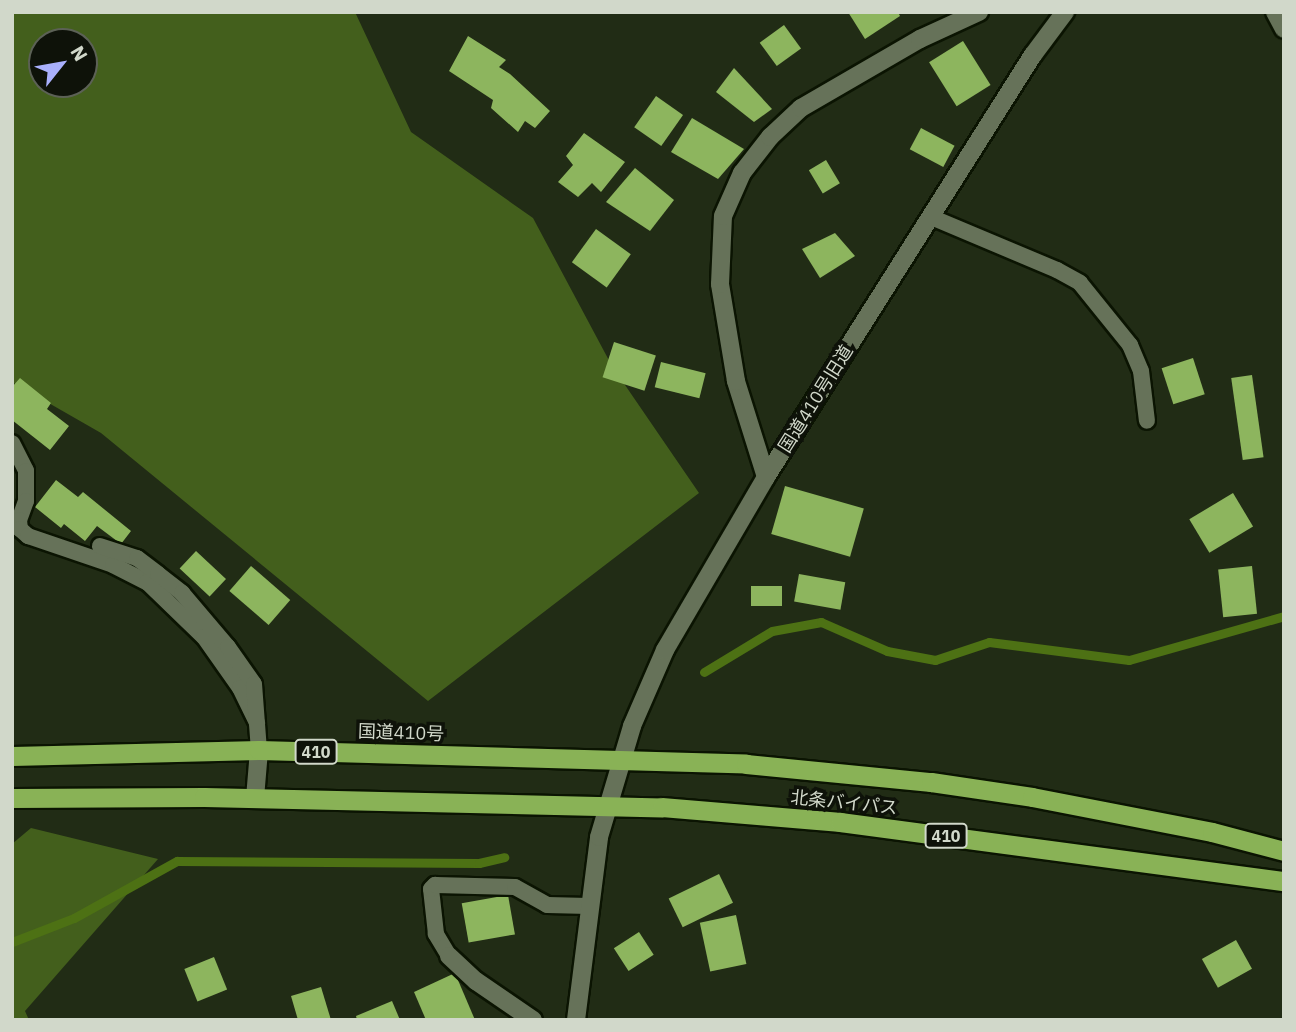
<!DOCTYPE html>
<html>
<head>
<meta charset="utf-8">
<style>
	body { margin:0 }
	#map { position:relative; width:1296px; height:1032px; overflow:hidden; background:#212c15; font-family:"IBM Plex Sans","Noto Sans JP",sans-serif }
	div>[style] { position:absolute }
	.forest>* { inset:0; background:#435f1c }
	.stream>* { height:9px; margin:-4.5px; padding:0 4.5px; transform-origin:4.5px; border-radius:4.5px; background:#4d7114 }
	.building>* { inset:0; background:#8db55e; transform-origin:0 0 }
	.roads { filter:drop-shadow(2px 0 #0b1402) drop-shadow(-2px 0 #0b1402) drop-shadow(0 2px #0b1402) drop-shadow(0 -2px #0b1402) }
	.service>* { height:16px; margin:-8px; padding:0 8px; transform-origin:8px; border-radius:8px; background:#667259 }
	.minor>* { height:18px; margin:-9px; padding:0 9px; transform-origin:9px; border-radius:9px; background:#667259 }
	.tertiary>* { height:18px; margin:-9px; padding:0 9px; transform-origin:9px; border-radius:9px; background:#667259 }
	.trunk>* { height:19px; margin:-9.5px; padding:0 9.5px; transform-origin:9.5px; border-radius:9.5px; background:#89b256 }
	span { translate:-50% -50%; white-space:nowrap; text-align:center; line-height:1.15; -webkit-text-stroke:7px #0e1209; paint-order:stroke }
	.shield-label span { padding:2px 5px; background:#0e1209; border:2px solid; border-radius:5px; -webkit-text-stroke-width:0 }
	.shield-label { font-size:16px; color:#d1d8ca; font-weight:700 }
	.street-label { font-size:18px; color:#d1d8ca }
	.frame { position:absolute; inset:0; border:14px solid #d1d8ca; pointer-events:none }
	.north { position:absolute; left:28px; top:28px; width:70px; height:70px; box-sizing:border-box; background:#0e1209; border:2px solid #5c6156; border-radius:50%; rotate:59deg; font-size:19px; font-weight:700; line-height:28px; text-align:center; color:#d1d8ca }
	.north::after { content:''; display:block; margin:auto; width:24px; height:32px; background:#a9b0fc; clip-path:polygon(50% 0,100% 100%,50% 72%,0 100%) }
</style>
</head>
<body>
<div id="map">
	<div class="forest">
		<div style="clip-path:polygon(evenodd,12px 12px,355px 12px,411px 132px,533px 218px,612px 366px,699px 493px,428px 701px,101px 433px,12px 382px,12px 12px,42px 42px,84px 42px,84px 84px,42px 84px,42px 42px)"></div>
		<div style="clip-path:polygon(31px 828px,158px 859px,25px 1011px,29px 1020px,12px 1020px,12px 844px)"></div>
	</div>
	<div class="stream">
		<div style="left:704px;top:672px;width:79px;rotate:-31.1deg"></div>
		<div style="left:772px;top:631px;width:50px;rotate:-10.4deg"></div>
		<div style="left:821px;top:622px;width:72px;rotate:23.7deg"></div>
		<div style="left:887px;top:651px;width:49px;rotate:10.6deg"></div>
		<div style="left:935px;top:660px;width:57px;rotate:-18.4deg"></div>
		<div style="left:989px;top:642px;width:141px;rotate:7.3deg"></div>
		<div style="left:1129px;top:660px;width:161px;rotate:-15.8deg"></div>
		<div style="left:12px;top:942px;width:66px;rotate:-21.2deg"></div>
		<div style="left:74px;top:918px;width:118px;rotate:-29deg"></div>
		<div style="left:177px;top:861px;width:302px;rotate:0.4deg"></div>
		<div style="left:479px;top:863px;width:26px;rotate:-13deg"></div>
	</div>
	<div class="building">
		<div style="clip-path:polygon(848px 12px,898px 12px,900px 16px,865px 39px)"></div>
		<div style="left:784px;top:25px;width:29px;height:30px;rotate:54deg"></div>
		<div style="clip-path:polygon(468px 36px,506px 60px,499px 67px,510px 74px,550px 111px,535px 128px,525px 121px,518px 132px,491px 108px,493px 100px,449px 71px)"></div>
		<div style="left:963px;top:41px;width:52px;height:40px;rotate:58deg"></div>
		<div style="clip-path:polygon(734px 68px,772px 109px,754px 122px,716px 92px)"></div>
		<div style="left:656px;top:96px;width:33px;height:38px;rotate:35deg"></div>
		<div style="clip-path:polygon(692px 118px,744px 149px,718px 179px,671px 152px)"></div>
		<div style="left:921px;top:128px;width:38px;height:24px;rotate:28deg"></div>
		<div style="clip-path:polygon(584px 133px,625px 162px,601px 192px,592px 183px,578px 197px,558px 182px,573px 165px,566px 156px)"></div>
		<div style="left:826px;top:160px;width:27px;height:20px;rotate:59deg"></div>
		<div style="clip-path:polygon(635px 168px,674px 200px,650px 231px,606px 202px)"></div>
		<div style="left:596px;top:229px;width:43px;height:41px;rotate:36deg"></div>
		<div style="clip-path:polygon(835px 233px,855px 256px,820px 278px,802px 249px)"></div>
		<div style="left:614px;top:342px;width:44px;height:37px;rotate:18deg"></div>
		<div style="left:1193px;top:358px;width:38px;height:33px;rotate:72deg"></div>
		<div style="left:661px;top:362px;width:46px;height:26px;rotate:14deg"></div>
		<div style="left:1252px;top:375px;width:83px;height:21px;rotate:82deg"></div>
		<div style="clip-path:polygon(20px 378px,51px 403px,47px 409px,69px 426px,50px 450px,12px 420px,12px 387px)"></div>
		<div style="clip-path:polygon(56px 480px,78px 497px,83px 492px,131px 531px,121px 544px,97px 526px,85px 541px,64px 524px,61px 528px,35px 507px)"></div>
		<div style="left:785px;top:486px;width:82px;height:50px;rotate:16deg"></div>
		<div style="left:1233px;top:493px;width:39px;height:51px;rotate:59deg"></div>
		<div style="left:196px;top:551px;width:41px;height:24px;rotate:43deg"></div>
		<div style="left:251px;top:566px;width:52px;height:33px;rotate:41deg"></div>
		<div style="left:1252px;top:566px;width:48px;height:34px;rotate:84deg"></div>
		<div style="left:799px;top:574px;width:47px;height:28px;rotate:10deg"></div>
		<div style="left:751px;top:586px;width:31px;height:20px"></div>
		<div style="left:719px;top:874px;width:32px;height:56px;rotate:64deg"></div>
		<div style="left:508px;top:895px;width:40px;height:47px;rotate:80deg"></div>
		<div style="left:736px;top:915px;width:50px;height:37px;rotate:78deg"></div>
		<div style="left:639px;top:932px;width:27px;height:30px;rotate:57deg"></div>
		<div style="left:1236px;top:940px;width:33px;height:39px;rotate:61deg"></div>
		<div style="left:214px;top:957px;width:35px;height:32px;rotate:68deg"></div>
		<div style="clip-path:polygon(455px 973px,475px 1020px,426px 1020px,414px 992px)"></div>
		<div style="clip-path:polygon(321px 987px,331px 1020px,298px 1020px,291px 996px)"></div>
		<div style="clip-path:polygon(392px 1001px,400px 1020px,357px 1020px,356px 1016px)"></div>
	</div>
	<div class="roads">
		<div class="service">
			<div style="left:931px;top:217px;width:137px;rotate:22.8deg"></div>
			<div style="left:1057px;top:270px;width:26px;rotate:29deg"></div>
			<div style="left:1080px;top:283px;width:80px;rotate:51.1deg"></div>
			<div style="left:1130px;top:345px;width:28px;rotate:67deg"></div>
			<div style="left:1141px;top:371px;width:50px;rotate:83.2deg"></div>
			<div style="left:12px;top:443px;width:31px;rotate:63deg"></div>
			<div style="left:26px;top:471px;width:30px;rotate:90deg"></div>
			<div style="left:26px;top:501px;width:20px;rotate:110deg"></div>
			<div style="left:19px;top:520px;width:9px;rotate:84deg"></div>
			<div style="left:20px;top:529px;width:11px;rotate:41deg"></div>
			<div style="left:28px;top:536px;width:90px;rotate:18.8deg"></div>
			<div style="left:113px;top:565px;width:38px;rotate:27deg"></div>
			<div style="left:147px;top:582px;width:79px;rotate:44deg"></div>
			<div style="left:204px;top:637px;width:62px;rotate:54.8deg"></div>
			<div style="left:240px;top:688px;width:39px;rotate:64deg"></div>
			<div style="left:100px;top:546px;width:39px;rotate:18deg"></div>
			<div style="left:137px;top:558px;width:26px;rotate:37deg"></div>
			<div style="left:158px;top:574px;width:31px;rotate:38deg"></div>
			<div style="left:182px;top:593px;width:71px;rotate:49.6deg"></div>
			<div style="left:228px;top:647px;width:45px;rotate:54.9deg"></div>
			<div style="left:254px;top:684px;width:66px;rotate:85.7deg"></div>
			<div style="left:449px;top:956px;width:26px;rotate:-121deg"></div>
			<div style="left:436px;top:934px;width:45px;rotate:-96.3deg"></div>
			<div style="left:431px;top:889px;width:6px;rotate:-45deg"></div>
			<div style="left:435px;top:885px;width:80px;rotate:1.4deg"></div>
			<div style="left:515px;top:887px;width:37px;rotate:29deg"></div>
			<div style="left:547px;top:905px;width:42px;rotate:1.4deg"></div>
		</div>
		<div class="minor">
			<div style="left:1275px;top:12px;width:19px;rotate:62deg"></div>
			<div style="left:766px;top:477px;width:101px;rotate:-107.4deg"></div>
			<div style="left:736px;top:381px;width:98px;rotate:-99.4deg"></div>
			<div style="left:720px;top:284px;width:68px;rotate:-87.5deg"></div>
			<div style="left:723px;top:216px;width:47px;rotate:-66.2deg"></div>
			<div style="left:742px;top:173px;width:46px;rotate:-52.1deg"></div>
			<div style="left:770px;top:137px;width:42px;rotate:-43.1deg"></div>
			<div style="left:801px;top:108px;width:138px;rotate:-30.1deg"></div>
			<div style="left:920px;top:39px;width:65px;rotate:-24.6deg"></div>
			<div style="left:255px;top:798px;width:48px;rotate:-85.2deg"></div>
			<div style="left:449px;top:956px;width:37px;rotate:43deg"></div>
			<div style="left:476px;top:981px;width:69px;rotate:34.4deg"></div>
		</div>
		<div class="tertiary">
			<div style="left:576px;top:1020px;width:184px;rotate:-82.8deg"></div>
			<div style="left:599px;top:837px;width:116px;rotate:-73.4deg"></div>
			<div style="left:632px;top:726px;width:83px;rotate:-66.5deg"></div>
			<div style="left:665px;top:650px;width:200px;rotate:-59.7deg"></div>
			<div style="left:766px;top:477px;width:499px;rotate:-57.7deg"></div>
			<div style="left:1033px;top:55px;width:54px;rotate:-53.3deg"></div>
		</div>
		<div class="trunk">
			<div style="left:12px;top:756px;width:247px;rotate:-1.4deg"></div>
			<div style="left:259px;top:750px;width:487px;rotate:1.6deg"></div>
			<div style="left:746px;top:764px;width:186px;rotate:5.6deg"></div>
			<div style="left:931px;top:782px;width:102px;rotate:8.4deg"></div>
			<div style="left:1032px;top:797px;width:183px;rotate:11deg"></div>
			<div style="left:1212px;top:832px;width:74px;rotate:14.8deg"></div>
			<div style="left:12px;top:798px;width:192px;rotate:-0.3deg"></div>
			<div style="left:204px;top:797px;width:458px;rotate:1.3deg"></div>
			<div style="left:662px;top:807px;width:179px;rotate:4.8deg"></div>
			<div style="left:840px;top:822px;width:448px;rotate:7.6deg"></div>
		</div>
	</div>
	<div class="shield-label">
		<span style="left:316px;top:752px">410</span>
		<span style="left:946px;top:836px">410</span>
	</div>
	<div class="street-label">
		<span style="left:816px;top:399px;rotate:-58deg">国道410号旧道</span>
		<span style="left:401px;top:733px;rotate:2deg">国道410号</span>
		<span style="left:844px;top:803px;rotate:6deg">北条バイパス</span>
	</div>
	<div class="frame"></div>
	<div class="north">N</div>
</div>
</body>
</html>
